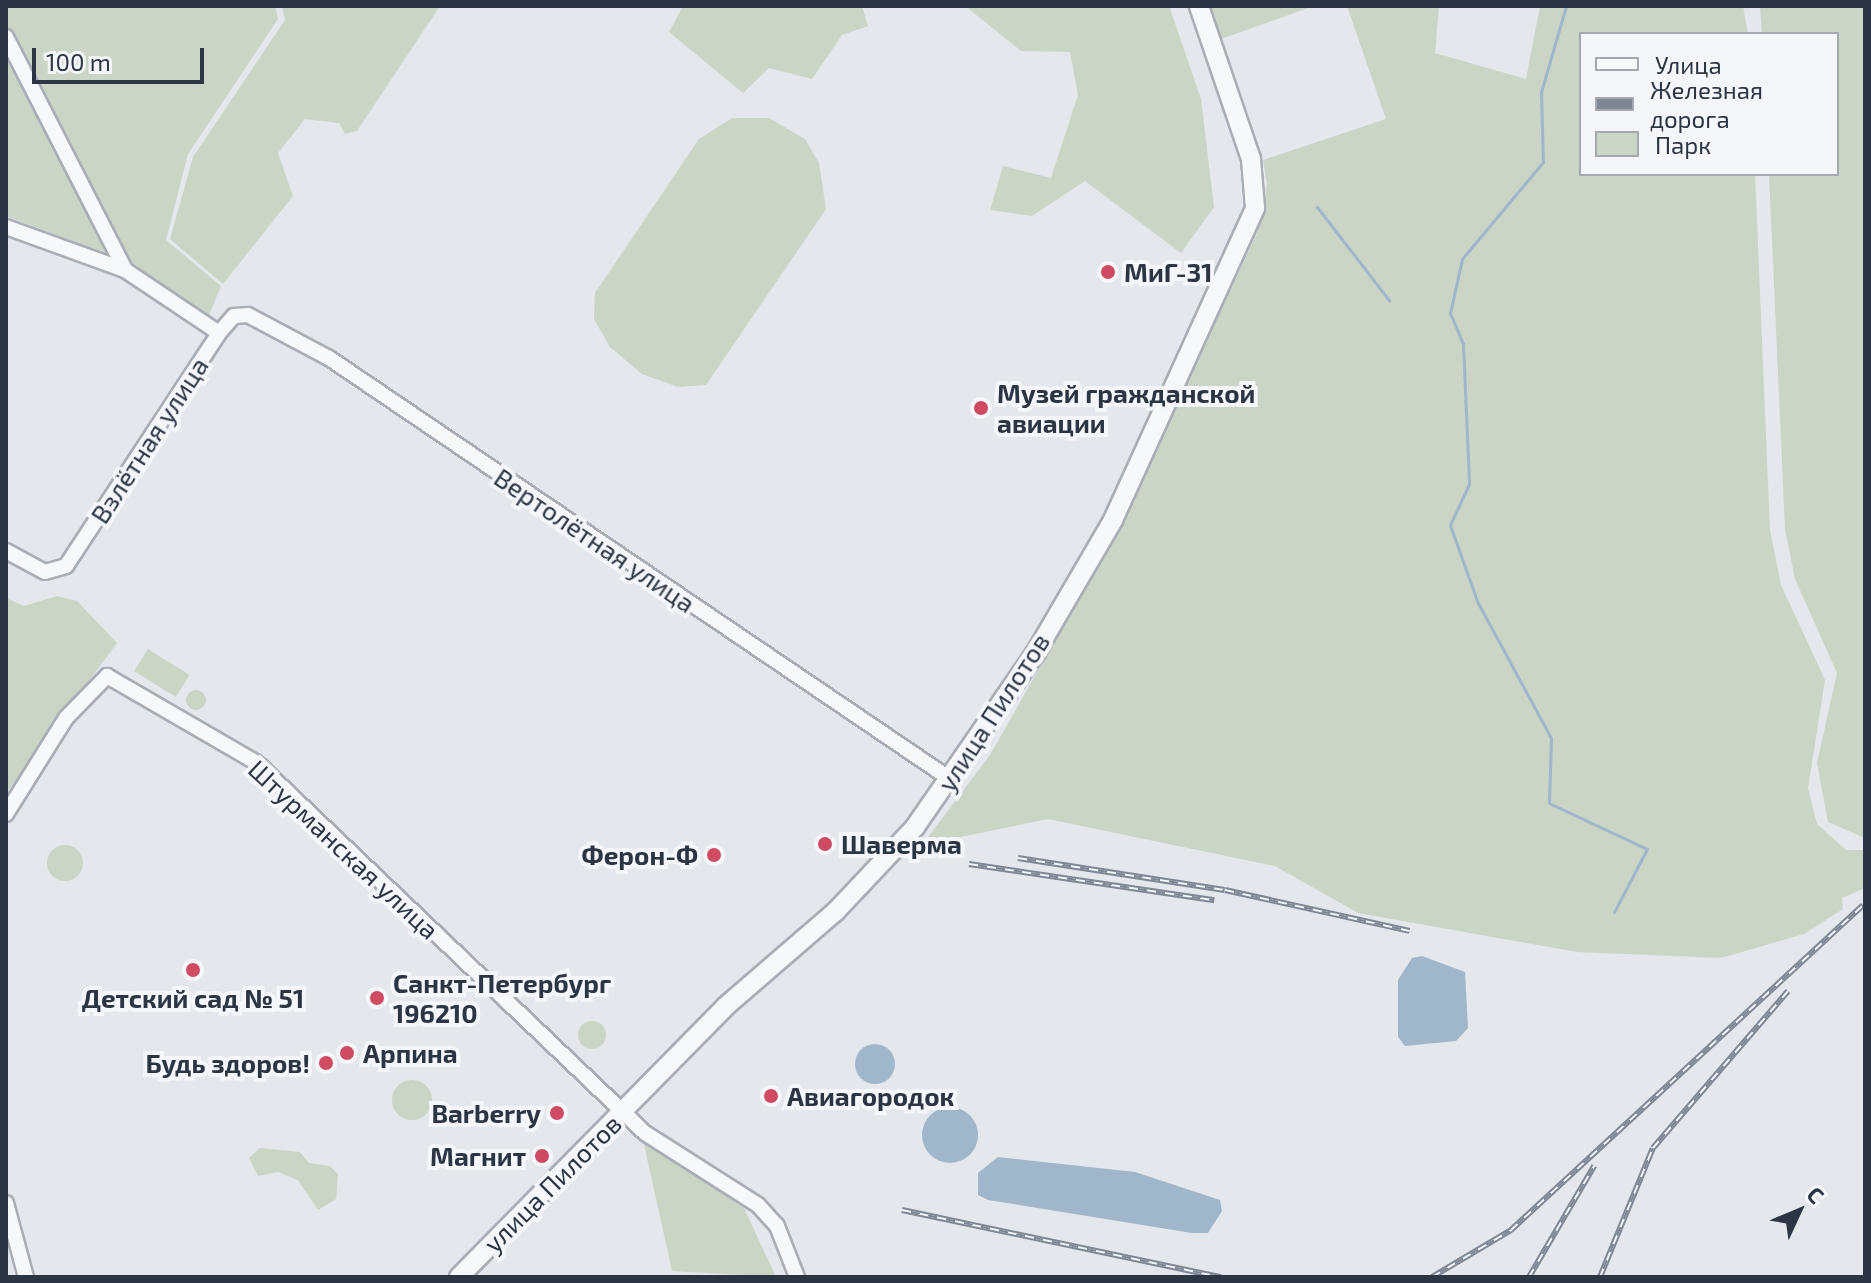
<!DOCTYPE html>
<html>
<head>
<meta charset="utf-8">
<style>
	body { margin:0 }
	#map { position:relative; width:1871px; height:1283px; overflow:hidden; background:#e4e7ec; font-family:"Exo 2",sans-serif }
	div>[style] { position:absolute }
	.green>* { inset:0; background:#cad5c5; transform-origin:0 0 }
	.round { border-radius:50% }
	.water>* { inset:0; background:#a0b6cb }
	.stream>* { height:3px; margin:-1.5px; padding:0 1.5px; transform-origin:1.5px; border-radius:1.5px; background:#a0b6cb }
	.roads { filter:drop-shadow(2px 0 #a9aeb6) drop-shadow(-2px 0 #a9aeb6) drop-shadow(0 2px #a9aeb6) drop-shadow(0 -2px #a9aeb6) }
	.minor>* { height:14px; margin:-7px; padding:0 7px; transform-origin:7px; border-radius:7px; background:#f7f8fa }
	.tertiary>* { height:18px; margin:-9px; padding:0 9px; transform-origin:9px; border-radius:9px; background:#f7f8fa }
	.rail>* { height:6px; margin-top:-3px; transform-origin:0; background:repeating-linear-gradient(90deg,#f4f6f9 0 9px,#7d8795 0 18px); box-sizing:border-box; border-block:2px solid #7d8795 }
	.dots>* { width:22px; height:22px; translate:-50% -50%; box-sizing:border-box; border:4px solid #f4f6f9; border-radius:50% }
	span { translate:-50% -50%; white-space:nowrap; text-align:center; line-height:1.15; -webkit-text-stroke:8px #f4f6f9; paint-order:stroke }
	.poi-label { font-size:26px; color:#2b3544; font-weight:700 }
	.left { translate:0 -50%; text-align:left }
	.right { translate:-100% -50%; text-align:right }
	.street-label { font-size:26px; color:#2b3544 }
	.frame { position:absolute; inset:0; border:8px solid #2b3544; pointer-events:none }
	.legend { position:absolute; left:1579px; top:32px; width:260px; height:144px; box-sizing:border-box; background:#f4f6f9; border:2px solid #a4a9b1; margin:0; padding:10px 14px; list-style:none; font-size:24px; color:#2b3544 }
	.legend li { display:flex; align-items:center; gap:16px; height:40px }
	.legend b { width:40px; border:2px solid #a4a9b1 }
	.north { position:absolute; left:1759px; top:1171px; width:80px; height:80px; -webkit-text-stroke:6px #f4f6f9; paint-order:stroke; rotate:46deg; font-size:22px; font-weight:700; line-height:32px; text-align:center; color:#2b3544 }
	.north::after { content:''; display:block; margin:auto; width:28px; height:36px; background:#2b3544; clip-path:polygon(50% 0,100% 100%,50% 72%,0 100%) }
	.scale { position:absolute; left:32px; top:48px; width:172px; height:36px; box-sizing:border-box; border:4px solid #2b3544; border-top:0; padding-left:10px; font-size:24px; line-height:28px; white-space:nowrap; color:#2b3544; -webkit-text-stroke:6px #f4f6f9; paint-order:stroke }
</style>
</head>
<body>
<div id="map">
	<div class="green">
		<div style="clip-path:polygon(6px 6px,275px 6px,278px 19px,188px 154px,166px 240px,221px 286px,209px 315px,112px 256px,6px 216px)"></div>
		<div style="clip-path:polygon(282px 6px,440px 6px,357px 131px,345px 134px,339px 123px,305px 119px,278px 153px,293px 196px,223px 284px,170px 239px,193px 157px,285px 20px)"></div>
		<div style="clip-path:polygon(683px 6px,862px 6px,868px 26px,842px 35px,812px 79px,769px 68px,743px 93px,669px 32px)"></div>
		<div style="clip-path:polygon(965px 6px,1169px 6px,1201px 99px,1214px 207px,1181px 253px,1085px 181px,1032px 216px,990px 210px,1003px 166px,1051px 178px,1078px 95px,1070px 52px,1021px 51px)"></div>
		<div style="clip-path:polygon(1210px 6px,1314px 6px,1221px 39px)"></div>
		<div style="clip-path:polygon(1347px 6px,1439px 6px,1435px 53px,1526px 79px,1540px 6px,1743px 6px,1748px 34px,1581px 34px,1581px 174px,1755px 174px,1770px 530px,1781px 585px,1825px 680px,1808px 788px,1817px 824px,1846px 850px,1865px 850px,1865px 888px,1842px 898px,1843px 909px,1804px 934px,1721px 958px,1577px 952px,1358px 913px,1275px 866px,1048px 819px,922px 845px,990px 755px,1121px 525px,1258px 231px,1267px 185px,1263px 160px,1386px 119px)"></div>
		<div style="clip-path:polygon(1760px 6px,1865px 6px,1865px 838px,1828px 822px,1817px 763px,1837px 673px,1795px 579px,1785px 529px,1769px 174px,1837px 174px,1837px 34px,1762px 34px)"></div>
		<div style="clip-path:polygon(732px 118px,769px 118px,805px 139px,819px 163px,826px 209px,706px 385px,678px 387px,642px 374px,610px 347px,594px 319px,595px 293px,699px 139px)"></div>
		<div style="clip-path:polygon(57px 596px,77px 601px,117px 643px,6px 793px,6px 598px,24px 606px)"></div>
		<div style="left:148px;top:649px;width:49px;height:26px;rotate:32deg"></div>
		<div class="round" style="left:186px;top:690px;width:20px;height:20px"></div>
		<div class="round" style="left:47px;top:845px;width:36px;height:36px"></div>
		<div class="round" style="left:578px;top:1021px;width:28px;height:28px"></div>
		<div class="round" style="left:392px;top:1080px;width:40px;height:40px"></div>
		<div style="clip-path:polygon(643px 1140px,744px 1208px,776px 1277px,672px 1271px)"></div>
		<div style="clip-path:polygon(260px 1148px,300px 1152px,309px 1163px,330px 1166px,338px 1174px,336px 1199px,318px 1210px,298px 1180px,278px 1172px,258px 1176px,249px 1158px)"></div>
	</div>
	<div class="water">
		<div style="clip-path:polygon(1422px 956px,1465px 972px,1468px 1028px,1456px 1041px,1405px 1046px,1398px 1037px,1398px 980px,1412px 958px)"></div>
		<div class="round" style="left:855px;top:1044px;width:40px;height:40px"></div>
		<div class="round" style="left:922px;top:1107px;width:56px;height:56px"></div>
		<div style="clip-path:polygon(998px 1157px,1135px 1172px,1220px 1200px,1222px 1211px,1208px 1233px,1192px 1233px,988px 1200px,978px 1195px,978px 1173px)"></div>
	</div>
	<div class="stream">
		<div style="left:1566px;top:6px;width:90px;rotate:106.2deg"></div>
		<div style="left:1541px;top:92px;width:70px;rotate:88.4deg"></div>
		<div style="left:1543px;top:162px;width:126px;rotate:129.9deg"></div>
		<div style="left:1462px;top:259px;width:55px;rotate:102.5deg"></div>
		<div style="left:1450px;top:313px;width:34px;rotate:67deg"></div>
		<div style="left:1463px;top:344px;width:140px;rotate:87.5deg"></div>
		<div style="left:1469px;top:484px;width:45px;rotate:114.9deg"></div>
		<div style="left:1450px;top:525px;width:83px;rotate:70.3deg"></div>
		<div style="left:1478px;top:603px;width:153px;rotate:61.6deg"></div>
		<div style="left:1551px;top:738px;width:65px;rotate:91.8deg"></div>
		<div style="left:1549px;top:803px;width:108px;rotate:25.1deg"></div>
		<div style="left:1647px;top:849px;width:71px;rotate:117.6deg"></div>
		<div style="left:1317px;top:207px;width:118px;rotate:52.3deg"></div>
	</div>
	<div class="roads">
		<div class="minor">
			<div style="left:6px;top:37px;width:262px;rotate:62.9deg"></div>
			<div style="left:125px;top:270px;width:113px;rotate:33.8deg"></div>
			<div style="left:6px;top:227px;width:127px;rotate:19.9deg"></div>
			<div style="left:6px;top:551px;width:44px;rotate:28.3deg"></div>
			<div style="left:45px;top:572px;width:22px;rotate:-16deg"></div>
			<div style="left:66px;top:566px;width:279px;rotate:-56.7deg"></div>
			<div style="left:219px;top:333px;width:23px;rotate:-49deg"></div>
			<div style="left:234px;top:316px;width:14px;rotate:-4deg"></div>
			<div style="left:248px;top:315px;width:92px;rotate:28deg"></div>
			<div style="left:329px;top:358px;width:750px;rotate:34.13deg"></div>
			<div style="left:6px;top:814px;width:113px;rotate:-58deg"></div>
			<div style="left:66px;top:718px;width:59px;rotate:-45.7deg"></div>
			<div style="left:107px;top:676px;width:173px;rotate:30.1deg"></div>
			<div style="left:257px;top:763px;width:536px;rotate:43.64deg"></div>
			<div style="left:645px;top:1133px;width:134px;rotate:32.5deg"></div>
			<div style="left:758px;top:1205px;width:28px;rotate:48deg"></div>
			<div style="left:777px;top:1226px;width:55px;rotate:68.6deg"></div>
			<div style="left:6px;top:1203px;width:77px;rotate:74.9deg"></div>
		</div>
		<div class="tertiary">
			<div style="left:459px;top:1277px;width:380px;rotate:-45.4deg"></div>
			<div style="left:726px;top:1006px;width:144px;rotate:-40.8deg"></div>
			<div style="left:835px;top:912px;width:117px;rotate:-46.7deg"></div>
			<div style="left:915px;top:827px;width:213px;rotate:-55.3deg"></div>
			<div style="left:1036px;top:652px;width:153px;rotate:-59.7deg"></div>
			<div style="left:1113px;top:520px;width:343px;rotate:-65.5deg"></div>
			<div style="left:1255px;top:208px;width:49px;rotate:-94.7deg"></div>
			<div style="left:1251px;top:159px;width:162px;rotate:-108.8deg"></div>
		</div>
	</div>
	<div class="rail">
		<div style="left:1018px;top:858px;width:209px;rotate:8.8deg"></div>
		<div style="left:1225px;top:890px;width:189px;rotate:12.5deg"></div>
		<div style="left:969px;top:864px;width:248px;rotate:8.4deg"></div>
		<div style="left:902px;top:1210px;width:326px;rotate:11.9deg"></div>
		<div style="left:1432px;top:1277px;width:92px;rotate:-30.7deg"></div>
		<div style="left:1511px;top:1230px;width:479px;rotate:-42.7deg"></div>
		<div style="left:1529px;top:1277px;width:129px;rotate:-59.6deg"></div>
		<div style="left:1600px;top:1277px;width:139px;rotate:-67.7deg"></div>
		<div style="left:1653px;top:1148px;width:207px;rotate:-49.3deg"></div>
	</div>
	<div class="dots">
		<div style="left:1108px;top:272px;background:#ce4b63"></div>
		<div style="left:981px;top:408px;background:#ce4b63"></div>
		<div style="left:825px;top:844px;background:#ce4b63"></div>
		<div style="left:714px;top:855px;background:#ce4b63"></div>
		<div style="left:193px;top:970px;background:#ce4b63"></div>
		<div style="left:377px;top:998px;background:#ce4b63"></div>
		<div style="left:347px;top:1053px;background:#ce4b63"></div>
		<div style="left:326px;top:1063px;background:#ce4b63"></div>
		<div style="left:771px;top:1096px;background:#ce4b63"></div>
		<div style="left:557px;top:1113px;background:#ce4b63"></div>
		<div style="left:542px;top:1156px;background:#ce4b63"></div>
	</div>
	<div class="poi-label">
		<span class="left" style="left:1124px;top:272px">МиГ-31</span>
		<span class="left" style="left:997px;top:408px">Музей гражданской<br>авиации</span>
		<span class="left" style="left:841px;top:844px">Шаверма</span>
		<span class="right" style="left:698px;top:855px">Ферон-Ф</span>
		<span class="left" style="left:393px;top:998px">Санкт-Петербург<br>196210</span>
		<span style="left:193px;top:998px">Детский сад № 51</span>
		<span class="left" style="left:363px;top:1053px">Арпина</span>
		<span class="right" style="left:310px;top:1063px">Будь здоров!</span>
		<span class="left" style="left:787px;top:1096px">Авиагородок</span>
		<span class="right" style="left:541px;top:1113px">Barberry</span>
		<span class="right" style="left:526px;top:1156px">Магнит</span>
	</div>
	<div class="street-label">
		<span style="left:149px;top:440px;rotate:-57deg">Взлётная улица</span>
		<span style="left:595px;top:540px;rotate:34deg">Вертолётная улица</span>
		<span style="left:993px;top:712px;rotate:-57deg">улица Пилотов</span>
		<span style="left:344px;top:849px;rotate:43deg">Штурманская улица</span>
		<span style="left:552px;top:1183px;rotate:-45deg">улица Пилотов</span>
	</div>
	<div class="frame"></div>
	<ul class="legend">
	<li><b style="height:10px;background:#f7f8fa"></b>Улица</li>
	<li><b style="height:10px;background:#7d8795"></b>Железная дорога</li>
	<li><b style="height:22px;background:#cad5c5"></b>Парк</li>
	</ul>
	<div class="north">С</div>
	<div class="scale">100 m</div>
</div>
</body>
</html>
